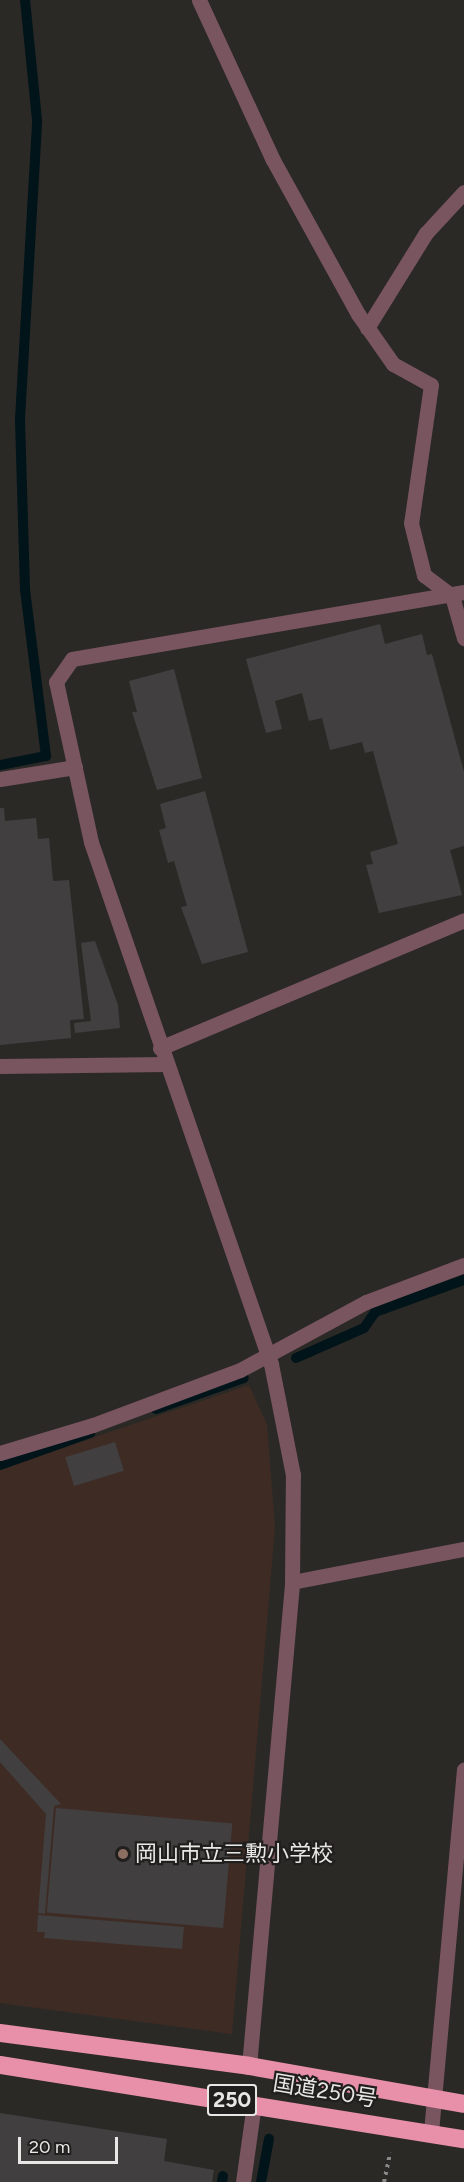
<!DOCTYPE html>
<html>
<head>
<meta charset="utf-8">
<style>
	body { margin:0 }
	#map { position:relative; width:464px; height:2182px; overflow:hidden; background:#2b2926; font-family:Figtree,"Noto Sans JP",sans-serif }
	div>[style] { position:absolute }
	.education>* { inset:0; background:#3e2c24 }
	.stream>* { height:10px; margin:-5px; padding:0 5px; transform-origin:5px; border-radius:5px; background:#011419 }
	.building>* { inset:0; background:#423f41; transform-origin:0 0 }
	.path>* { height:4px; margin-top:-2px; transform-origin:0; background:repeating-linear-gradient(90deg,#8b8987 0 3px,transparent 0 7.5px) }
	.minor>* { height:15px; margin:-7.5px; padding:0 7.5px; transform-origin:7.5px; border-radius:7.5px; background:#79555f }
	.highway>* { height:18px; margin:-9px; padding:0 9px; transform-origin:9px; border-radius:9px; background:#e890a9 }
	.dots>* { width:16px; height:16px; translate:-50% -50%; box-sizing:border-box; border:3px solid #211f1d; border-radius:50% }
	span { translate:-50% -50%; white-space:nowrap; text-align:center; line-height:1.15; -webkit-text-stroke:4.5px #211f1d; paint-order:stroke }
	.shield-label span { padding:2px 4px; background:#211f1d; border:2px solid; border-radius:4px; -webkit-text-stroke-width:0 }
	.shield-label { font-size:21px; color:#e8e7e5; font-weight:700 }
	.poi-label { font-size:22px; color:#e8e7e5 }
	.left { translate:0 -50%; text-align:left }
	.street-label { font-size:22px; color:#e8e7e5 }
	.scale { position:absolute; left:18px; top:2137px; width:100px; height:27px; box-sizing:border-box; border:3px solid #e8e7e5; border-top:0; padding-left:8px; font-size:18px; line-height:21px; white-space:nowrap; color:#e8e7e5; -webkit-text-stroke:4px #211f1d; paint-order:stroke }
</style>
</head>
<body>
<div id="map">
	<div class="education">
		<div style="clip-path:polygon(249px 1385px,267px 1425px,275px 1527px,232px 2034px,0 2003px,0 1469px)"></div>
	</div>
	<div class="stream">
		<div style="left:0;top:765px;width:47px;rotate:-11.1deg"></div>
		<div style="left:46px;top:756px;width:168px;rotate:-97.2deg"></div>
		<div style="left:25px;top:589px;width:170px;rotate:-91.7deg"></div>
		<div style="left:20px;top:419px;width:299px;rotate:-86.7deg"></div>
		<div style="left:37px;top:120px;width:121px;rotate:-95.7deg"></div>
		<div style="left:296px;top:1358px;width:74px;rotate:-23.8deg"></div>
		<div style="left:364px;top:1328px;width:19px;rotate:-55deg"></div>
		<div style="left:375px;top:1312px;width:95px;rotate:-19.8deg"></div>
		<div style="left:156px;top:1409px;width:93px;rotate:-19.4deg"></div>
		<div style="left:0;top:1465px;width:96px;rotate:-19.6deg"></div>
		<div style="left:222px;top:2182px;width:6px;rotate:-81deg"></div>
		<div style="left:261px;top:2182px;width:44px;rotate:-79.5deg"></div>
	</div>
	<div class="building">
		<div style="clip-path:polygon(380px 624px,385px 644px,422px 634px,427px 655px,432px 654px,464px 772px,464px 846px,450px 850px,462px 895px,379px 913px,366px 865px,373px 864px,370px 852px,398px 844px,373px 751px,365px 753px,362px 742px,330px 750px,322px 718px,309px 721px,302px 693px,275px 701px,282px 729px,266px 733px,246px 659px)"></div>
		<div style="clip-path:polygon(174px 669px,202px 778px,157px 790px,132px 712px,137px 712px,129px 681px)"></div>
		<div style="clip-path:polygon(205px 791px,248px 952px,202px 964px,181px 907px,187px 906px,174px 861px,168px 863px,159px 830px,166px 828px,160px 804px)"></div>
		<div style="clip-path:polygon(0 808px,4px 808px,5px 821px,36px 818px,38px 839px,49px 838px,53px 881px,69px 880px,84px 1019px,70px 1020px,71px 1038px,0 1045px)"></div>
		<div style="clip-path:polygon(95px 941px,118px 1005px,120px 1028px,75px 1033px,74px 1023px,91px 1021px,81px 943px)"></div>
		<div style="left:115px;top:1442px;width:30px;height:52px;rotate:73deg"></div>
		<div style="clip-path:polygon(0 1739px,61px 1804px,54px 1806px,45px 1914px,38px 1913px,46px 1814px,0 1762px)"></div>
		<div style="left:56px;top:1808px;width:177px;height:105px;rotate:5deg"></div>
		<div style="clip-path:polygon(38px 1915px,184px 1927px,182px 1949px,44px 1938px,45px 1932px,37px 1932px)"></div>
		<div style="clip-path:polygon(0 2113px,167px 2139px,164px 2161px,214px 2170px,212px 2182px,0 2182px)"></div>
	</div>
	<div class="path">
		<div style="left:384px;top:2182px;width:30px;rotate:-78deg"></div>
	</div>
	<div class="minor">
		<div style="left:199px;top:0;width:176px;rotate:65.2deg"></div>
		<div style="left:273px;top:160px;width:176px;rotate:61.1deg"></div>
		<div style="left:358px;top:314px;width:61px;rotate:55deg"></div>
		<div style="left:393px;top:364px;width:43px;rotate:28.9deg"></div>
		<div style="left:431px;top:385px;width:139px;rotate:98.2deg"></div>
		<div style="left:411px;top:523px;width:54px;rotate:76deg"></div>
		<div style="left:424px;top:575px;width:35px;rotate:37deg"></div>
		<div style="left:452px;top:596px;width:44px;rotate:74.1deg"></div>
		<div style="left:367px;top:328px;width:112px;rotate:-58.2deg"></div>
		<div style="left:426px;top:233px;width:56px;rotate:-47.2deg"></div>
		<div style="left:0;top:779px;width:76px;rotate:-9.1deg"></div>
		<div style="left:160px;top:1048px;width:330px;rotate:-22.8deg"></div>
		<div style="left:0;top:1066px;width:167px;rotate:-0.7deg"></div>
		<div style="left:0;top:1453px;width:97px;rotate:-16.8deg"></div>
		<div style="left:93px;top:1425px;width:157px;rotate:-20.5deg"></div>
		<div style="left:240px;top:1370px;width:143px;rotate:-28.4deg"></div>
		<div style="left:366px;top:1302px;width:105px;rotate:-20.7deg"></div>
		<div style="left:292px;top:1582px;width:175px;rotate:-10.9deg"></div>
		<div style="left:249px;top:2066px;width:486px;rotate:-84.9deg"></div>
		<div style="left:292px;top:1582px;width:107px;rotate:-89.5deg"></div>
		<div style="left:293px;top:1475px;width:113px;rotate:-101.2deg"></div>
		<div style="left:271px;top:1364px;width:552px;rotate:-109.03deg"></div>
		<div style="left:91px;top:842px;width:164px;rotate:-102.3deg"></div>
		<div style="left:56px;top:682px;width:28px;rotate:-55deg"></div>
		<div style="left:72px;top:659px;width:398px;rotate:-9.7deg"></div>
		<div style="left:431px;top:2132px;width:364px;rotate:-84.8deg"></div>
		<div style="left:243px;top:2182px;width:79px;rotate:-82deg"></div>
	</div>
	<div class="highway">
		<div style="left:0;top:2033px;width:251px;rotate:7.5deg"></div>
		<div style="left:249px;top:2066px;width:218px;rotate:10deg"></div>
		<div style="left:0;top:2065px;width:470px;rotate:9.1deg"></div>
	</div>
	<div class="dots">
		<div style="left:123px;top:1854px;background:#8d6e63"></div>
	</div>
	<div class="shield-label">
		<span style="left:232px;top:2100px">250</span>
	</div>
	<div class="poi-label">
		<span class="left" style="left:135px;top:1854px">岡山市立三勲小学校</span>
	</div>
	<div class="street-label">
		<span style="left:325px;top:2091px;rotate:9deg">国道250号</span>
	</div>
	<div class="scale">20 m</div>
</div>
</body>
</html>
